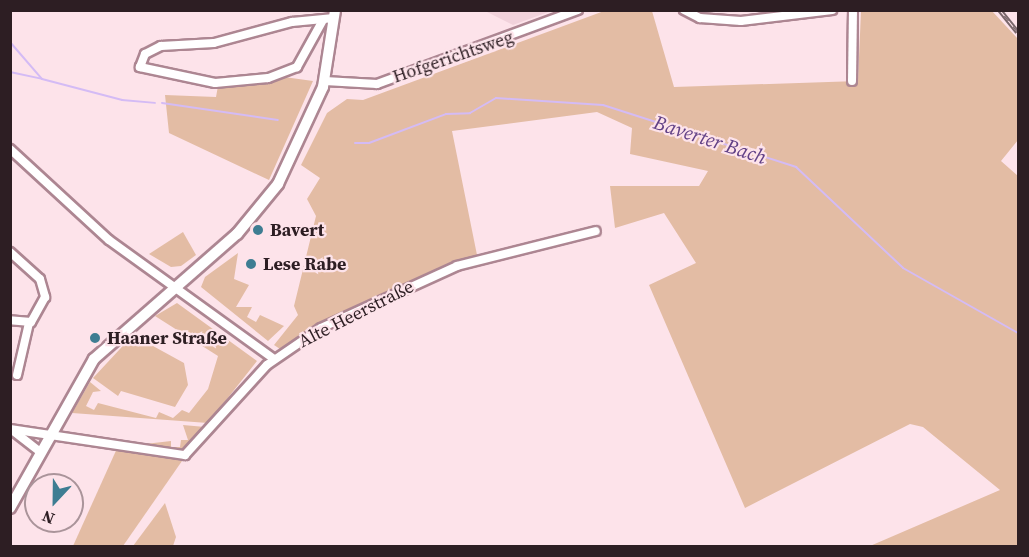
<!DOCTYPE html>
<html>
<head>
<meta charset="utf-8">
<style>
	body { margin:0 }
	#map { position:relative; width:1029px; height:557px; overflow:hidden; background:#fde3ea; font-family:"Source Serif 4",serif }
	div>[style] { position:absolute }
	.built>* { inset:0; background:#f1d2db }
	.green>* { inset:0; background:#e3bca4 }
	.stream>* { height:2px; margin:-1px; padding:0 1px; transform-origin:1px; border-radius:1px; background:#d4bbf5 }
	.roads { filter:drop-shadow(2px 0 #ad8692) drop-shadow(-2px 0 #ad8692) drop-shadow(0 2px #ad8692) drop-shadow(0 -2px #ad8692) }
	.street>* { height:8px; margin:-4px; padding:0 4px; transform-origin:4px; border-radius:4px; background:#fff }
	.secondary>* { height:10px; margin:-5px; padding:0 5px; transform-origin:5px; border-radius:5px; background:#fff }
	.rail>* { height:4.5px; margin-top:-2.25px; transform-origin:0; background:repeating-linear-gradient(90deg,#fde3ea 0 7px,#79666b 0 14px); box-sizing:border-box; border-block:2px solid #79666b }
	.dots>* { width:16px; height:16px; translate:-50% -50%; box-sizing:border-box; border:3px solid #fde3ea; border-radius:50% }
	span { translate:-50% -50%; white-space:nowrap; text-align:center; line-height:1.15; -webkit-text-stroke:4.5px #fde3ea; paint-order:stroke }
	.street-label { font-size:18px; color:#2d1e23 }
	.poi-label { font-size:18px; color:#2d1e23; font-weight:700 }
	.left { translate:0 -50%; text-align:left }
	.water-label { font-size:20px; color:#624186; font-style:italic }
	.frame { position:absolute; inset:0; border:12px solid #2d1e23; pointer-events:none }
	.north { position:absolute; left:24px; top:473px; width:60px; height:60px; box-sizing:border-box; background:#fde3ea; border:2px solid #aa949a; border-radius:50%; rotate:202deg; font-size:16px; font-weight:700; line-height:24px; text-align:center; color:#2d1e23 }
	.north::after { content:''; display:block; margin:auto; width:21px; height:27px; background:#3e7d92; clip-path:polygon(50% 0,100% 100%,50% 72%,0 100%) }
</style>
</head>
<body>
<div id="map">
	<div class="built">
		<div style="clip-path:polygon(485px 11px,551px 11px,513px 25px)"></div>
	</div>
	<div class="green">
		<div style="clip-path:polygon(604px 11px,652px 11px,674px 87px,858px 81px,861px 11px,992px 11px,1018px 39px,1018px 140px,1001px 161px,1018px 176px,1018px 546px,870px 546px,1000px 490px,923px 427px,910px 424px,745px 508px,649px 285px,696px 263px,664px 213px,615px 228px,610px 186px,699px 186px,708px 171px,630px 154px,632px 128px,597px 112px,452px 131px,477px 255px,367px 301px,280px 349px,274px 345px,298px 315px,294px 306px,316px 216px,307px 199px,320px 178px,301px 165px,327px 113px,347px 99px,363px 100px)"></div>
		<div style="clip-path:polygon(284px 77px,313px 81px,269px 180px,169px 133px,165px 95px,216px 97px,218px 86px)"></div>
		<div style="clip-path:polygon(183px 232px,196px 255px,181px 266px,171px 267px,149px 254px)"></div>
		<div style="clip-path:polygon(238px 253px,234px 279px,249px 285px,236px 307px,252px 307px,247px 317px,256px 322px,260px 315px,284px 326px,268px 341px,201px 287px,205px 277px)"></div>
		<div style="clip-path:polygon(177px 303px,257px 361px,208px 423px,72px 413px,90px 382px,101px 391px,93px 392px,86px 406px,94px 410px,98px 403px,156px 418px,159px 412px,173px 418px,182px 410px,189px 413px,208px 389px,218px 356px,155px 316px)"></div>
		<div style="clip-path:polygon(133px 335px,184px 363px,188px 385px,175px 407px,121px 391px,118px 396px,93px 378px)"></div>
		<div style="clip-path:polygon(183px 425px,205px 427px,181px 452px,145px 444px,171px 441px,171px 447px,180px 447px,181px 440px,188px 440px)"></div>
		<div style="clip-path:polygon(119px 444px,182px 461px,123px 546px,73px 546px)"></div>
		<div style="clip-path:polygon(165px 503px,176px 537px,173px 546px,133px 546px)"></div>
	</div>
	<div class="stream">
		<div style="left:10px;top:42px;width:49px;rotate:49.1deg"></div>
		<div style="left:42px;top:79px;width:83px;rotate:14.7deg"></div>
		<div style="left:122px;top:100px;width:33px;rotate:5deg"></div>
		<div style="left:10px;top:72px;width:33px;rotate:12deg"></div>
		<div style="left:162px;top:103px;width:117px;rotate:8.3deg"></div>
		<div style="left:355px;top:143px;width:14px"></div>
		<div style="left:369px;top:143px;width:82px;rotate:-20.6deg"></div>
		<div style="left:446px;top:114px;width:24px;rotate:-2deg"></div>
		<div style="left:470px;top:113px;width:30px;rotate:-30deg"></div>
		<div style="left:496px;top:98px;width:107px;rotate:3.7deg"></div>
		<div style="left:603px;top:105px;width:203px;rotate:17.8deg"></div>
		<div style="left:796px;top:167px;width:147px;rotate:43.3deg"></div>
		<div style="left:903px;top:268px;width:132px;rotate:29.5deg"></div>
	</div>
	<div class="roads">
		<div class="street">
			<div style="left:684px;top:10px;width:18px;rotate:27deg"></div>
			<div style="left:700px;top:18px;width:41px;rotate:4.2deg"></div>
			<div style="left:741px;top:21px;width:92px;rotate:-6.9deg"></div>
			<div style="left:323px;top:20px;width:54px;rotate:119deg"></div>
			<div style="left:297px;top:67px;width:31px;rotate:159deg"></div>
			<div style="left:268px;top:78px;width:53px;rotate:174.6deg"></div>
			<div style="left:215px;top:83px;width:77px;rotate:-168deg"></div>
			<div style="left:140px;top:67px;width:14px;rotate:-69deg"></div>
			<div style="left:145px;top:54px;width:18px;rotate:-27deg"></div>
			<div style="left:161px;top:46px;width:53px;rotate:-3.2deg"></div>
			<div style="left:214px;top:43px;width:81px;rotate:-15.1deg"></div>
			<div style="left:292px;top:22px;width:42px;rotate:-5.4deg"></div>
			<div style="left:325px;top:81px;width:52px;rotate:3.3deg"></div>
			<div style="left:377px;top:84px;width:214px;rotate:-20.2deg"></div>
			<div style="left:852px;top:81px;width:71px;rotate:-89.2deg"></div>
			<div style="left:10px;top:149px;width:134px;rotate:42.6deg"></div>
			<div style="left:109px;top:240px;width:203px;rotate:35.8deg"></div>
			<div style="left:10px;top:252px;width:40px;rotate:42deg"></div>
			<div style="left:40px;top:279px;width:19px;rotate:74deg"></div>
			<div style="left:45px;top:297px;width:29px;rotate:119deg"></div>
			<div style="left:31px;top:322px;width:21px;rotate:-175deg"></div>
			<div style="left:17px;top:375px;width:53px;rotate:-77deg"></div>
			<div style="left:10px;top:429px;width:177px;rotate:8.5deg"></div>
			<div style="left:185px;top:455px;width:122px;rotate:-47.7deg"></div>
			<div style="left:267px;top:365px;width:65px;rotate:-34.4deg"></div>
			<div style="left:321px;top:328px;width:149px;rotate:-24.5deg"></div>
			<div style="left:457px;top:266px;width:143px;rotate:-14.1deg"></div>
			<div style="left:12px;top:430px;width:34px;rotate:38deg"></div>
		</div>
		<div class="secondary">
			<div style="left:10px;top:508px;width:171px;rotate:-60.6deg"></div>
			<div style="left:94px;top:359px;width:190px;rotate:-41.2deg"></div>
			<div style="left:237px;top:234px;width:65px;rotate:-50.6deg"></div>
			<div style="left:278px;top:184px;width:107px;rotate:-65.1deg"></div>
			<div style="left:323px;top:87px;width:78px;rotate:-81.1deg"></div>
		</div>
	</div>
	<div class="rail">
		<div style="left:1000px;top:10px;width:28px;rotate:51deg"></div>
	</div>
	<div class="dots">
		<div style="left:258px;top:230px;background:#3e7d92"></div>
		<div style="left:251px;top:264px;background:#3e7d92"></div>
		<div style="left:95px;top:338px;background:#3e7d92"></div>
	</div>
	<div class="street-label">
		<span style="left:453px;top:57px;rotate:-19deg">Hofgerichtsweg</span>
		<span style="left:356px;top:314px;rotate:-27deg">Alte Heerstraße</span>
	</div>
	<div class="poi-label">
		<span class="left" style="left:270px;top:230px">Bavert</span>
		<span class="left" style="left:263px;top:264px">Lese Rabe</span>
		<span class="left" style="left:107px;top:338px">Haaner Straße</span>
	</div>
	<div class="water-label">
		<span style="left:710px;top:140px;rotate:18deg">Baverter Bach</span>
	</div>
	<div class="frame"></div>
	<div class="north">N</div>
</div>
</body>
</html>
